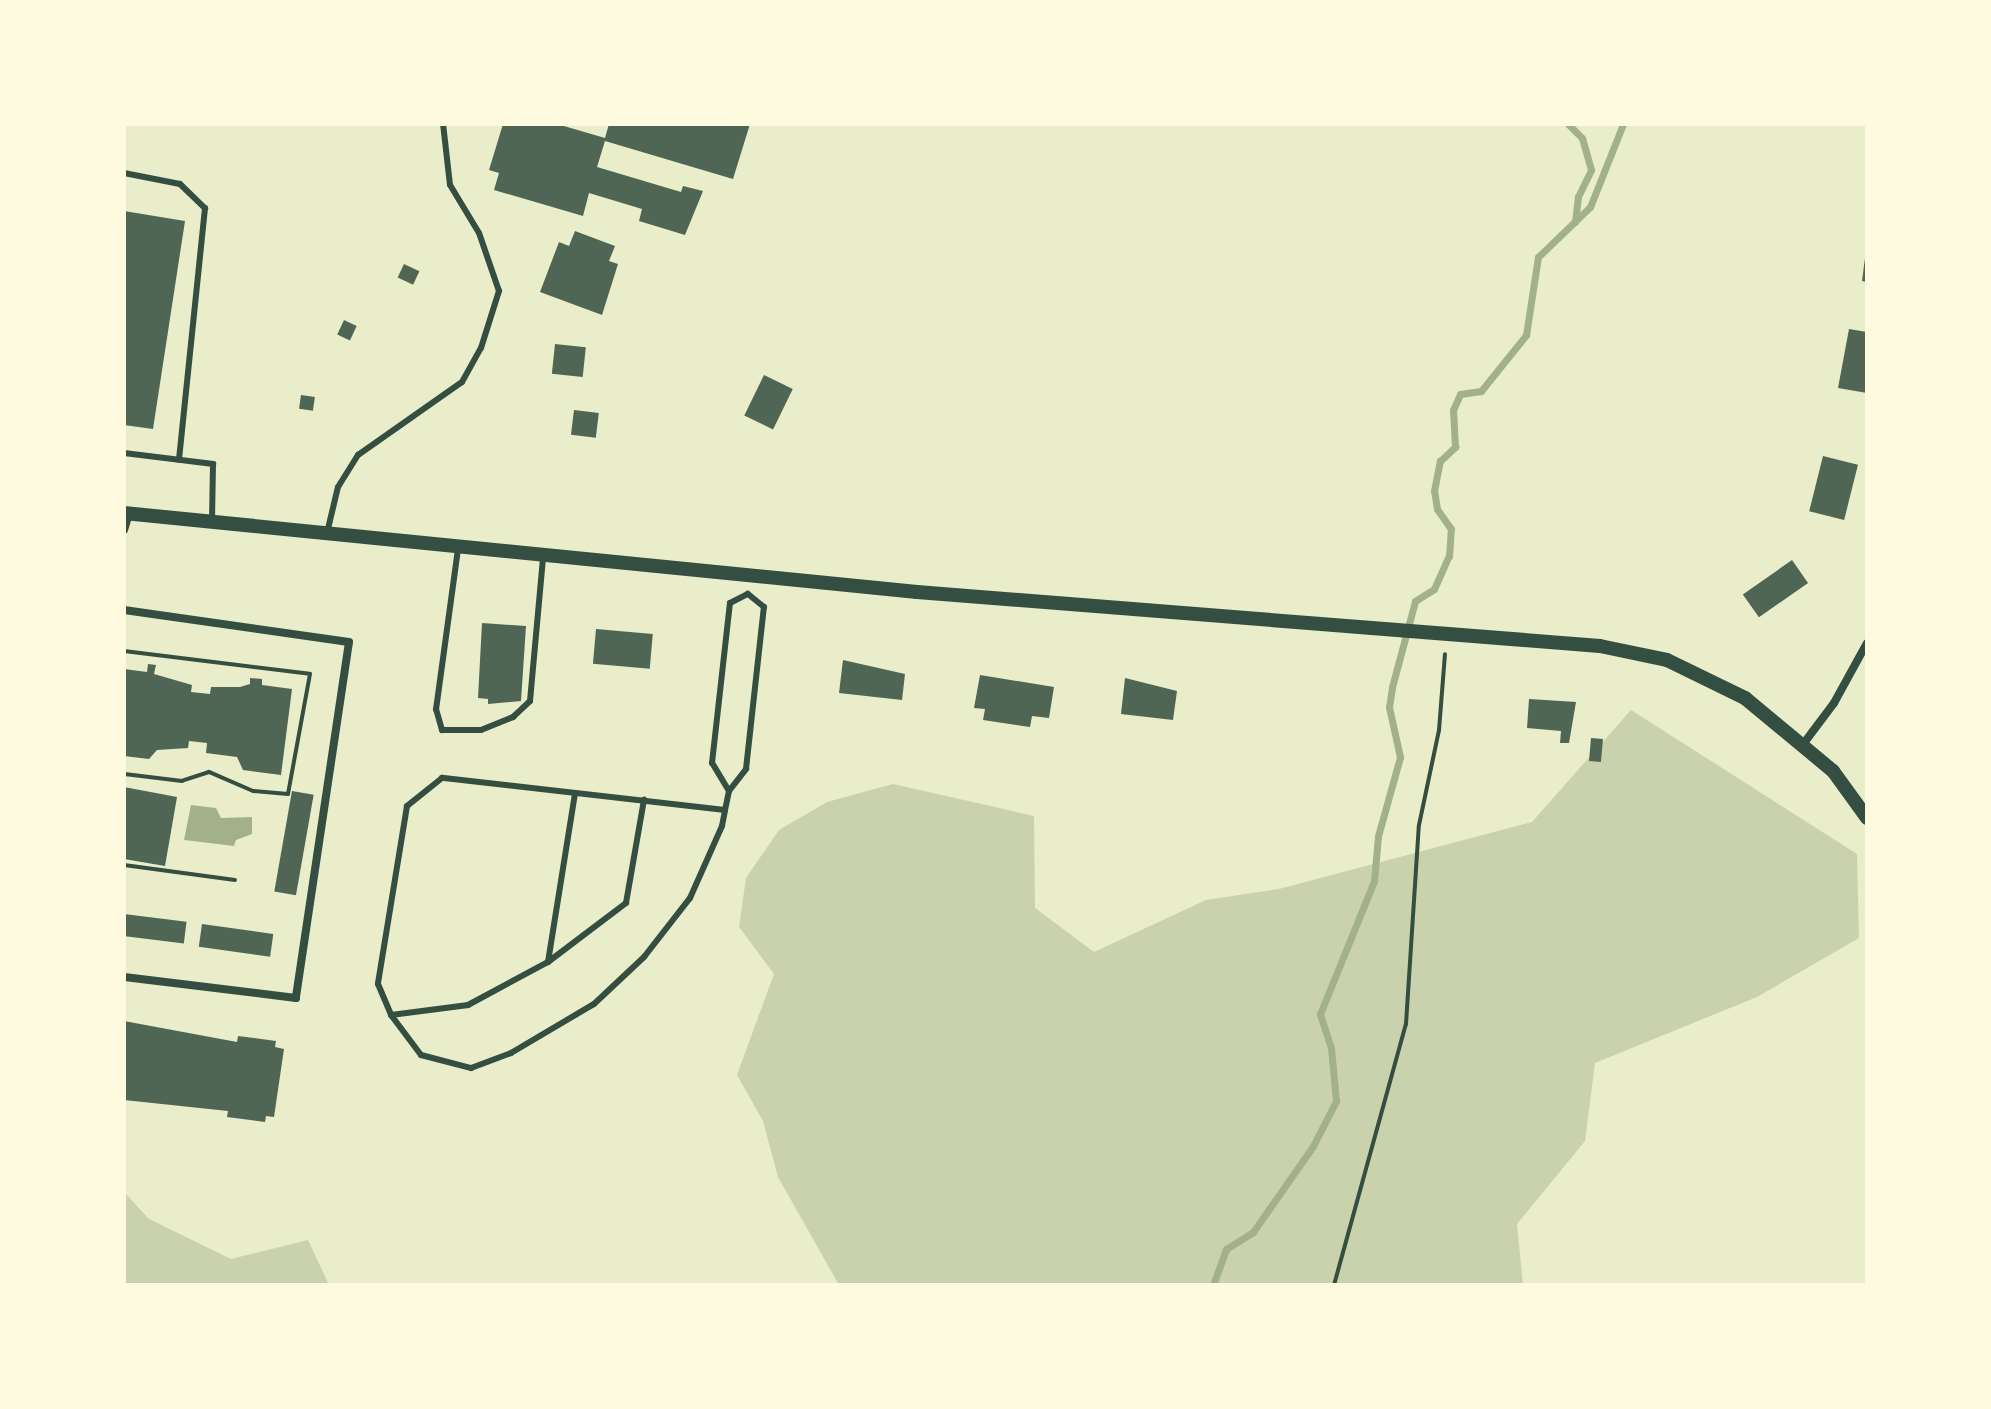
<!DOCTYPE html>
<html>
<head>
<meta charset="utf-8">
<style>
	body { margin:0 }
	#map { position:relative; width:1991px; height:1409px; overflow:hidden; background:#e9edc9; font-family:"Nunito Sans",sans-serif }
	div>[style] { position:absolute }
	.green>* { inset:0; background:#cad2ad }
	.water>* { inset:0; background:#a3b18a }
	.stream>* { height:7px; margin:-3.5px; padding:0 3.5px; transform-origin:3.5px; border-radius:3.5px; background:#a3b18a }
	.building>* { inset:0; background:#4f6655; transform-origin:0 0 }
	.path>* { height:4px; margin:-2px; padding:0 2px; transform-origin:2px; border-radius:2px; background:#344e41 }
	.service>* { height:6px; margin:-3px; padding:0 3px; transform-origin:3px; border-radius:3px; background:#344e41 }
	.minor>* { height:8px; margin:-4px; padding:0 4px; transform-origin:4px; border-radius:4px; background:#344e41 }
	.tertiary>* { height:14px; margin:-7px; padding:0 7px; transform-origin:7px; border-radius:7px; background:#344e41 }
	span { translate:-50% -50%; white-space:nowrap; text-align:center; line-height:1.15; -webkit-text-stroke:8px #fefae0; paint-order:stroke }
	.frame { position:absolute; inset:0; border:126px solid #fefae0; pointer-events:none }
</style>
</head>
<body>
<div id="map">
	<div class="green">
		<div style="clip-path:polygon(1631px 710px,1857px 854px,1859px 938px,1757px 997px,1595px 1063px,1585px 1141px,1517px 1224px,1523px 1285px,839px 1285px,778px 1177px,763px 1121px,737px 1075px,774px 974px,739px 927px,746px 878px,779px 830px,827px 802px,893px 784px,1034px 816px,1035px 908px,1094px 952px,1206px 900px,1279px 889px,1532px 822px)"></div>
		<div style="clip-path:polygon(124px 1192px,149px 1219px,231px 1259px,308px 1240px,329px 1285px,124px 1285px)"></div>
	</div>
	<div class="water">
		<div style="clip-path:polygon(191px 805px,216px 808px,221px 818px,252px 817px,252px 834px,236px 840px,234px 846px,184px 840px)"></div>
	</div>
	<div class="stream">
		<div style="left:1568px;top:124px;width:20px;rotate:45deg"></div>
		<div style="left:1582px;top:138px;width:33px;rotate:74deg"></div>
		<div style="left:1591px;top:170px;width:30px;rotate:116deg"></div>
		<div style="left:1578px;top:197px;width:25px;rotate:97deg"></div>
		<div style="left:1213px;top:1285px;width:38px;rotate:-70deg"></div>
		<div style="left:1226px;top:1249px;width:32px;rotate:-32deg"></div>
		<div style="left:1253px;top:1232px;width:105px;rotate:-55.1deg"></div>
		<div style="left:1313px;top:1146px;width:51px;rotate:-62.9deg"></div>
		<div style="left:1336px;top:1101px;width:53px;rotate:-95.4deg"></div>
		<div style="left:1331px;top:1048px;width:36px;rotate:-108deg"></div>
		<div style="left:1320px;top:1014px;width:144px;rotate:-67.9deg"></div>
		<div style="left:1374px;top:881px;width:45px;rotate:-84.9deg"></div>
		<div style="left:1378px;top:836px;width:82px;rotate:-74.4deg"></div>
		<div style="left:1400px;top:757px;width:51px;rotate:-102.4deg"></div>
		<div style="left:1389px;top:707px;width:20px;rotate:-81deg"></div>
		<div style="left:1392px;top:687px;width:89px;rotate:-75deg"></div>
		<div style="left:1415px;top:601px;width:22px;rotate:-32deg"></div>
		<div style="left:1434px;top:589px;width:36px;rotate:-66deg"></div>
		<div style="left:1449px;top:556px;width:27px;rotate:-86deg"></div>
		<div style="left:1451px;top:529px;width:24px;rotate:-125deg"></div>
		<div style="left:1437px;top:509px;width:18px;rotate:-99deg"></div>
		<div style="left:1434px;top:491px;width:31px;rotate:-79deg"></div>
		<div style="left:1440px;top:461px;width:21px;rotate:-43deg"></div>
		<div style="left:1455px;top:447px;width:37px;rotate:-93deg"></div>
		<div style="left:1453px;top:410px;width:17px;rotate:-66deg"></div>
		<div style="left:1460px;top:394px;width:21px;rotate:-8deg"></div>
		<div style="left:1481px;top:391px;width:72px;rotate:-51.2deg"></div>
		<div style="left:1526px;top:335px;width:79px;rotate:-81.3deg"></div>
		<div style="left:1538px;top:257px;width:72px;rotate:-43.9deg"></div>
		<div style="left:1590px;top:207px;width:89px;rotate:-68.3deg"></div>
	</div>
	<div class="building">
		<div style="clip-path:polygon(503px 124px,557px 124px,605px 138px,609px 124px,750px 124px,733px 179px,605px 141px,597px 167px,681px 192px,683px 186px,703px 191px,685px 235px,639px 221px,642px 209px,589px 193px,583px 216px,494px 190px,499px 173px,489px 170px)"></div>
		<div style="clip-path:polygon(124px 211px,185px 221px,153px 429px,124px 425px)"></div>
		<div style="clip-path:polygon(575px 231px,615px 246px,609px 261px,618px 264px,602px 315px,540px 292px,559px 242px,569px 246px)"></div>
		<div style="clip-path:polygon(1865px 258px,1867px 258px,1867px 282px,1862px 281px)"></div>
		<div style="left:404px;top:264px;width:17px;height:15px;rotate:25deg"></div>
		<div style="left:344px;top:320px;width:14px;height:16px;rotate:25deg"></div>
		<div style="clip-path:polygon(1849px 329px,1867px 332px,1867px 393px,1838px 388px)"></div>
		<div style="left:555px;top:344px;width:31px;height:30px;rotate:6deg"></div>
		<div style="left:764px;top:375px;width:32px;height:45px;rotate:26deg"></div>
		<div style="left:301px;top:395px;width:14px;height:14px;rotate:8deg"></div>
		<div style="left:574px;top:410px;width:25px;height:25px;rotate:7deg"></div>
		<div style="left:1823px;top:456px;width:36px;height:57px;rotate:14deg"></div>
		<div style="left:1792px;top:560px;width:28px;height:60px;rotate:55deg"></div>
		<div style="clip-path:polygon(482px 623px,526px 626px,521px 701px,488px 704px,488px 699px,478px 698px)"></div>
		<div style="left:596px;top:629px;width:57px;height:35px;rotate:5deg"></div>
		<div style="clip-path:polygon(843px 660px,905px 674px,902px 700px,839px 693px)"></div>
		<div style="clip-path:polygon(148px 664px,156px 665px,154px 674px,192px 685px,191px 692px,210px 694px,211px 687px,240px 687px,250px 684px,250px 678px,262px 679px,262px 685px,292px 689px,281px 775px,243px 770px,237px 757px,206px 753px,207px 743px,189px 741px,188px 748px,157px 750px,149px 759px,124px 756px,124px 669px,147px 672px)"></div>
		<div style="clip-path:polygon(980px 675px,1054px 687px,1049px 718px,1032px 716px,1030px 727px,983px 720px,985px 709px,974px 708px)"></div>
		<div style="clip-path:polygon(1125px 678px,1177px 691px,1173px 720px,1121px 714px)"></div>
		<div style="clip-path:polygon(1529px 699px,1576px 702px,1569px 743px,1560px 743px,1561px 731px,1527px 728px)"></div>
		<div style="left:1591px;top:738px;width:12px;height:23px;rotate:5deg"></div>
		<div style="clip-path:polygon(124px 787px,177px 797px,165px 866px,124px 859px)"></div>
		<div style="left:292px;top:791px;width:22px;height:102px;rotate:10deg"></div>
		<div style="left:124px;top:914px;width:63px;height:22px;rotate:7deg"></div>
		<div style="left:202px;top:924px;width:72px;height:23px;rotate:8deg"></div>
		<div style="clip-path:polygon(124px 1021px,237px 1042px,238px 1036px,276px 1041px,275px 1047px,284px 1049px,274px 1117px,266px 1116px,265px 1122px,227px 1117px,228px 1111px,124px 1100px)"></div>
	</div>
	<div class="path">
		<div style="left:124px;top:651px;width:187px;rotate:7deg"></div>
		<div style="left:310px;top:674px;width:122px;rotate:100.4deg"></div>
		<div style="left:288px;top:794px;width:35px;rotate:-175deg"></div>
		<div style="left:253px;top:791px;width:48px;rotate:-156.6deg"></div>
		<div style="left:209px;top:772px;width:28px;rotate:162deg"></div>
		<div style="left:182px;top:781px;width:58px;rotate:-173.1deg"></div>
		<div style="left:124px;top:865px;width:112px;rotate:7.7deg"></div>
		<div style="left:1334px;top:1285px;width:271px;rotate:-74.6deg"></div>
		<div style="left:1406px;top:1024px;width:199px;rotate:-86.3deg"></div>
		<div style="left:1419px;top:825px;width:97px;rotate:-78.1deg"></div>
		<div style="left:1439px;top:730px;width:76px;rotate:-85.5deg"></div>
	</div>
	<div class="service">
		<div style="left:124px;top:173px;width:57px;rotate:11.1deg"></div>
		<div style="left:180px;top:184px;width:35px;rotate:44deg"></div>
		<div style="left:205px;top:208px;width:253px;rotate:95.9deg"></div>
		<div style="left:124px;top:453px;width:90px;rotate:7deg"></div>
		<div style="left:213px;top:464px;width:55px;rotate:91deg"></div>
		<div style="left:327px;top:533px;width:47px;rotate:-76.6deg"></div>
		<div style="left:338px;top:487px;width:38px;rotate:-58deg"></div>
		<div style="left:358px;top:455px;width:127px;rotate:-35.1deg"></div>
		<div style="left:462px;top:382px;width:39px;rotate:-61deg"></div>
		<div style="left:481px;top:348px;width:60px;rotate:-72.5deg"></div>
		<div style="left:499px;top:291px;width:61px;rotate:-109deg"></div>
		<div style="left:479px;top:233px;width:56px;rotate:-121.1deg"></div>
		<div style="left:450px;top:185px;width:61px;rotate:-96.5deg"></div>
		<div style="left:458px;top:549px;width:162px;rotate:97.8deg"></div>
		<div style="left:436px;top:709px;width:22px;rotate:74deg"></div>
		<div style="left:442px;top:730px;width:39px"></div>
		<div style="left:481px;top:730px;width:35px;rotate:-22deg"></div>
		<div style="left:513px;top:717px;width:23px;rotate:-43deg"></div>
		<div style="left:530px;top:701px;width:145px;rotate:-84.8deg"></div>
		<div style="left:729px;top:791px;width:33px;rotate:-121deg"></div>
		<div style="left:712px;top:763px;width:161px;rotate:-83.6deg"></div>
		<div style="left:730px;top:603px;width:20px;rotate:-27deg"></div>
		<div style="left:725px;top:810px;width:285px;rotate:-173.5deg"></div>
		<div style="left:442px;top:778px;width:45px;rotate:141.3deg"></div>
		<div style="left:407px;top:806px;width:180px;rotate:99.3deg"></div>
		<div style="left:378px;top:984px;width:34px;rotate:67deg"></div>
		<div style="left:391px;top:1015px;width:50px;rotate:53.1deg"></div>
		<div style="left:421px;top:1055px;width:52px;rotate:14.6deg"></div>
		<div style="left:471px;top:1068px;width:43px;rotate:-20.6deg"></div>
		<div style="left:511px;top:1053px;width:96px;rotate:-30.6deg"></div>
		<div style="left:594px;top:1004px;width:69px;rotate:-43.2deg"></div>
		<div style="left:644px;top:957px;width:75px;rotate:-52.1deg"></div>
		<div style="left:690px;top:898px;width:79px;rotate:-66deg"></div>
		<div style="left:722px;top:826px;width:16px;rotate:-79deg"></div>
		<div style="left:725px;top:810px;width:19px;rotate:-78deg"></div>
		<div style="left:729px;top:791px;width:28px;rotate:-52deg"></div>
		<div style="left:746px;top:769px;width:163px;rotate:-83.7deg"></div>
		<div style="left:764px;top:607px;width:21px;rotate:-141deg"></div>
		<div style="left:548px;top:962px;width:98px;rotate:-37.1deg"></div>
		<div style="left:626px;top:903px;width:105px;rotate:-80.1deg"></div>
		<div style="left:391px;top:1015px;width:78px;rotate:-7.4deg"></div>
		<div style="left:468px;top:1005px;width:91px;rotate:-28.3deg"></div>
		<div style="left:548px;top:962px;width:170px;rotate:-80.9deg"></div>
	</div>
	<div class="minor">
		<div style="left:124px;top:530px;width:17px;rotate:-73deg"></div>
		<div style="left:124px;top:610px;width:227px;rotate:8.1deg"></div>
		<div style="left:349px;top:642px;width:360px;rotate:98.5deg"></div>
		<div style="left:296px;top:998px;width:173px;rotate:-173deg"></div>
		<div style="left:1804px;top:743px;width:50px;rotate:-53.1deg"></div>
		<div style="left:1834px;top:703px;width:68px;rotate:-61.2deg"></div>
	</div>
	<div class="tertiary">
		<div style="left:124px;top:513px;width:797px;rotate:5.69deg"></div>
		<div style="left:917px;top:592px;width:685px;rotate:4.52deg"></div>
		<div style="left:1600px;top:646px;width:68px;rotate:11.8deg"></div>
		<div style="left:1667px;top:660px;width:87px;rotate:26deg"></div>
		<div style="left:1745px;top:698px;width:114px;rotate:39.7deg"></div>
		<div style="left:1833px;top:771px;width:58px;rotate:54.1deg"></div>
	</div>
	<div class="frame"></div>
</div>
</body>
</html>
